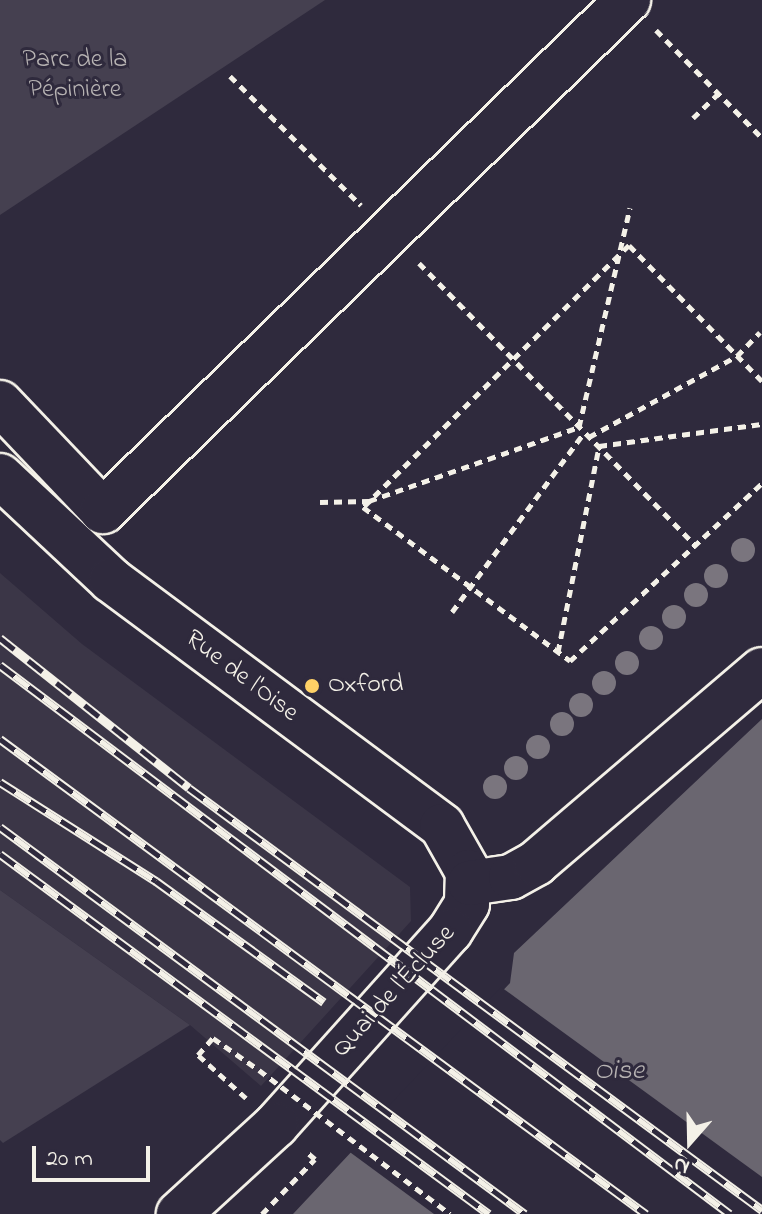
<!DOCTYPE html>
<html>
<head>
<meta charset="utf-8">
<style>
	body { margin:0 }
	#map { position:relative; width:762px; height:1214px; overflow:hidden; background:#2f2a3d; font-family:"Indie Flower",sans-serif }
	div>[style] { position:absolute }
	.built>* { inset:0; background:#3b3647 }
	.green>* { inset:0; background:#454050 }
	.water>* { inset:0; background:#6a6670 }
	.pier>* { inset:0; background:#2f2a3d }
	.path>* { height:5px; margin-top:-2.5px; transform-origin:0; background:repeating-linear-gradient(90deg,#f4f1e8 0 8px,transparent 0 14px) }
	.roads { filter:drop-shadow(2px 0 #f4f1e8) drop-shadow(-2px 0 #f4f1e8) drop-shadow(0 2px #f4f1e8) drop-shadow(0 -2px #f4f1e8) }
	.minor>* { height:44px; margin:-22px; padding:0 22px; transform-origin:22px; border-radius:22px; background:#2f2a3d }
	.rail>* { height:9px; margin-top:-4.5px; transform-origin:0; background:repeating-linear-gradient(90deg,#2f2a3d 0 18px,#f4f1e8 0 36px); box-sizing:border-box; border-block:2px solid #f4f1e8 }
	.path-bridge>* { height:5px; margin-top:-2.5px; transform-origin:0; background:repeating-linear-gradient(90deg,#f4f1e8 0 8px,transparent 0 14px) }
	.trees>* { width:24px; height:24px; margin:-12px; border-radius:50%; background:#7a757e }
	.dots>* { width:22px; height:22px; translate:-50% -50%; box-sizing:border-box; border:4px solid #2f2a3d; border-radius:50% }
	span { translate:-50% -50%; white-space:nowrap; text-align:center; line-height:1.15; -webkit-text-stroke:6px #2f2a3d; paint-order:stroke }
	.park-label { font-size:26px; color:#b7b3b3 }
	.street-label { font-size:26px; color:#f4f1e8 }
	.poi-label { font-size:26px; color:#f4f1e8 }
	.left { translate:0 -50%; text-align:left }
	.water-label { font-size:28px; color:#b6b2b2; font-style:italic }
	.north { position:absolute; left:650px; top:1102px; width:80px; height:80px; -webkit-text-stroke:6px #2f2a3d; paint-order:stroke; rotate:200deg; font-size:22px; font-weight:700; line-height:32px; text-align:center; color:#f4f1e8 }
	.north::after { content:''; display:block; margin:auto; width:28px; height:36px; background:#f4f1e8; clip-path:polygon(50% 0,100% 100%,50% 72%,0 100%) }
	.scale { position:absolute; left:32px; top:1146px; width:118px; height:36px; box-sizing:border-box; border:4px solid #f4f1e8; border-top:0; padding-left:10px; font-size:24px; line-height:28px; white-space:nowrap; color:#f4f1e8; -webkit-text-stroke:6px #2f2a3d; paint-order:stroke }
</style>
</head>
<body>
<div id="map">
	<div class="built">
		<div style="clip-path:polygon(0 573px,82px 644px,410px 887px,411px 921px,261px 1086px,190px 1025px,0 890px)"></div>
	</div>
	<div class="green">
		<div style="clip-path:polygon(0 0,325px 0,0 215px)"></div>
		<div style="clip-path:polygon(0 890px,190px 1025px,3px 1143px,0 1140px)"></div>
	</div>
	<div class="water">
		<div style="clip-path:polygon(762px 719px,762px 1214px,293px 1214px,510px 983px,514px 953px)"></div>
	</div>
	<div class="pier">
		<div style="clip-path:polygon(501px 987px,762px 1177px,762px 1214px,434px 1214px,347px 1150px)"></div>
	</div>
	<div class="path">
		<div style="left:656px;top:30px;width:151px;rotate:45.5deg"></div>
		<div style="left:230px;top:76px;width:184px;rotate:44.6deg"></div>
		<div style="left:693px;top:118px;width:36px;rotate:-44deg"></div>
		<div style="left:419px;top:263px;width:395px;rotate:45.6deg"></div>
		<div style="left:762px;top:381px;width:190px;rotate:-134.4deg"></div>
		<div style="left:629px;top:245px;width:373px;rotate:135.4deg"></div>
		<div style="left:363px;top:507px;width:258px;rotate:36.6deg"></div>
		<div style="left:570px;top:661px;width:262px;rotate:-42.8deg"></div>
		<div style="left:589px;top:437px;width:169px;rotate:-28.7deg"></div>
		<div style="left:737px;top:356px;width:33px;rotate:-46deg"></div>
		<div style="left:320px;top:502px;width:49px;rotate:-1.2deg"></div>
		<div style="left:369px;top:501px;width:223px;rotate:-19.4deg"></div>
		<div style="left:579px;top:427px;width:225px;rotate:-76.9deg"></div>
		<div style="left:452px;top:612px;width:222px;rotate:-53.6deg"></div>
		<div style="left:558px;top:652px;width:210px;rotate:-78.7deg"></div>
		<div style="left:599px;top:446px;width:164px;rotate:-7.7deg"></div>
		<div style="left:246px;top:1098px;width:64px;rotate:-138.1deg"></div>
		<div style="left:198px;top:1055px;width:23px;rotate:-49deg"></div>
		<div style="left:213px;top:1038px;width:56px;rotate:34.8deg"></div>
		<div style="left:262px;top:1214px;width:76px;rotate:-46.1deg"></div>
		<div style="left:315px;top:1159px;width:11px;rotate:-139deg"></div>
	</div>
	<div class="roads">
		<div class="minor">
			<div style="left:0;top:403px;width:149px;rotate:46.4deg"></div>
			<div style="left:103px;top:511px;width:733px;rotate:-44.23deg"></div>
			<div style="left:0;top:476px;width:152px;rotate:43.1deg"></div>
			<div style="left:111px;top:580px;width:412px;rotate:36.6deg"></div>
			<div style="left:442px;top:826px;width:53px;rotate:60.5deg"></div>
			<div style="left:468px;top:872px;width:32px;rotate:92deg"></div>
			<div style="left:467px;top:904px;width:32px;rotate:122deg"></div>
			<div style="left:450px;top:931px;width:261px;rotate:131.9deg"></div>
			<div style="left:276px;top:1125px;width:132px;rotate:137.5deg"></div>
			<div style="left:470px;top:883px;width:41px;rotate:-8.3deg"></div>
			<div style="left:511px;top:877px;width:29px;rotate:-29deg"></div>
			<div style="left:536px;top:863px;width:297px;rotate:-40.5deg"></div>
		</div>
	</div>
	<div class="rail">
		<div style="left:0;top:638px;width:241px;rotate:38.4deg"></div>
		<div style="left:189px;top:788px;width:712px;rotate:36.37deg"></div>
		<div style="left:0;top:665px;width:913px;rotate:36.95deg"></div>
		<div style="left:0;top:739px;width:802px;rotate:36.33deg"></div>
		<div style="left:0;top:782px;width:185px;rotate:32.4deg"></div>
		<div style="left:156px;top:881px;width:207px;rotate:35.8deg"></div>
		<div style="left:0;top:827px;width:652px;rotate:36.4deg"></div>
		<div style="left:0;top:854px;width:607px;rotate:36.36deg"></div>
	</div>
	<div class="path-bridge">
		<div style="left:259px;top:1070px;width:239px;rotate:37deg"></div>
	</div>
	<div class="trees">
		<div style="left:743px;top:550px"></div>
		<div style="left:716px;top:576px"></div>
		<div style="left:696px;top:595px"></div>
		<div style="left:674px;top:617px"></div>
		<div style="left:651px;top:638px"></div>
		<div style="left:627px;top:663px"></div>
		<div style="left:604px;top:683px"></div>
		<div style="left:581px;top:705px"></div>
		<div style="left:562px;top:724px"></div>
		<div style="left:538px;top:747px"></div>
		<div style="left:516px;top:768px"></div>
		<div style="left:495px;top:787px"></div>
	</div>
	<div class="dots">
		<div style="left:312px;top:686px;background:#ffd166"></div>
	</div>
	<div class="park-label">
		<span style="left:75px;top:76px">Parc de la<br>Pépinière</span>
	</div>
	<div class="street-label">
		<span style="left:241px;top:677px;rotate:37deg">Rue de l'Oise</span>
		<span style="left:395px;top:992px;rotate:-48deg">Quai de l'Écluse</span>
	</div>
	<div class="poi-label">
		<span class="left" style="left:328px;top:686px">Oxford</span>
	</div>
	<div class="water-label">
		<span style="left:619px;top:1072px">Oise</span>
	</div>
	<div class="north">N</div>
	<div class="scale">20 m</div>
</div>
</body>
</html>
